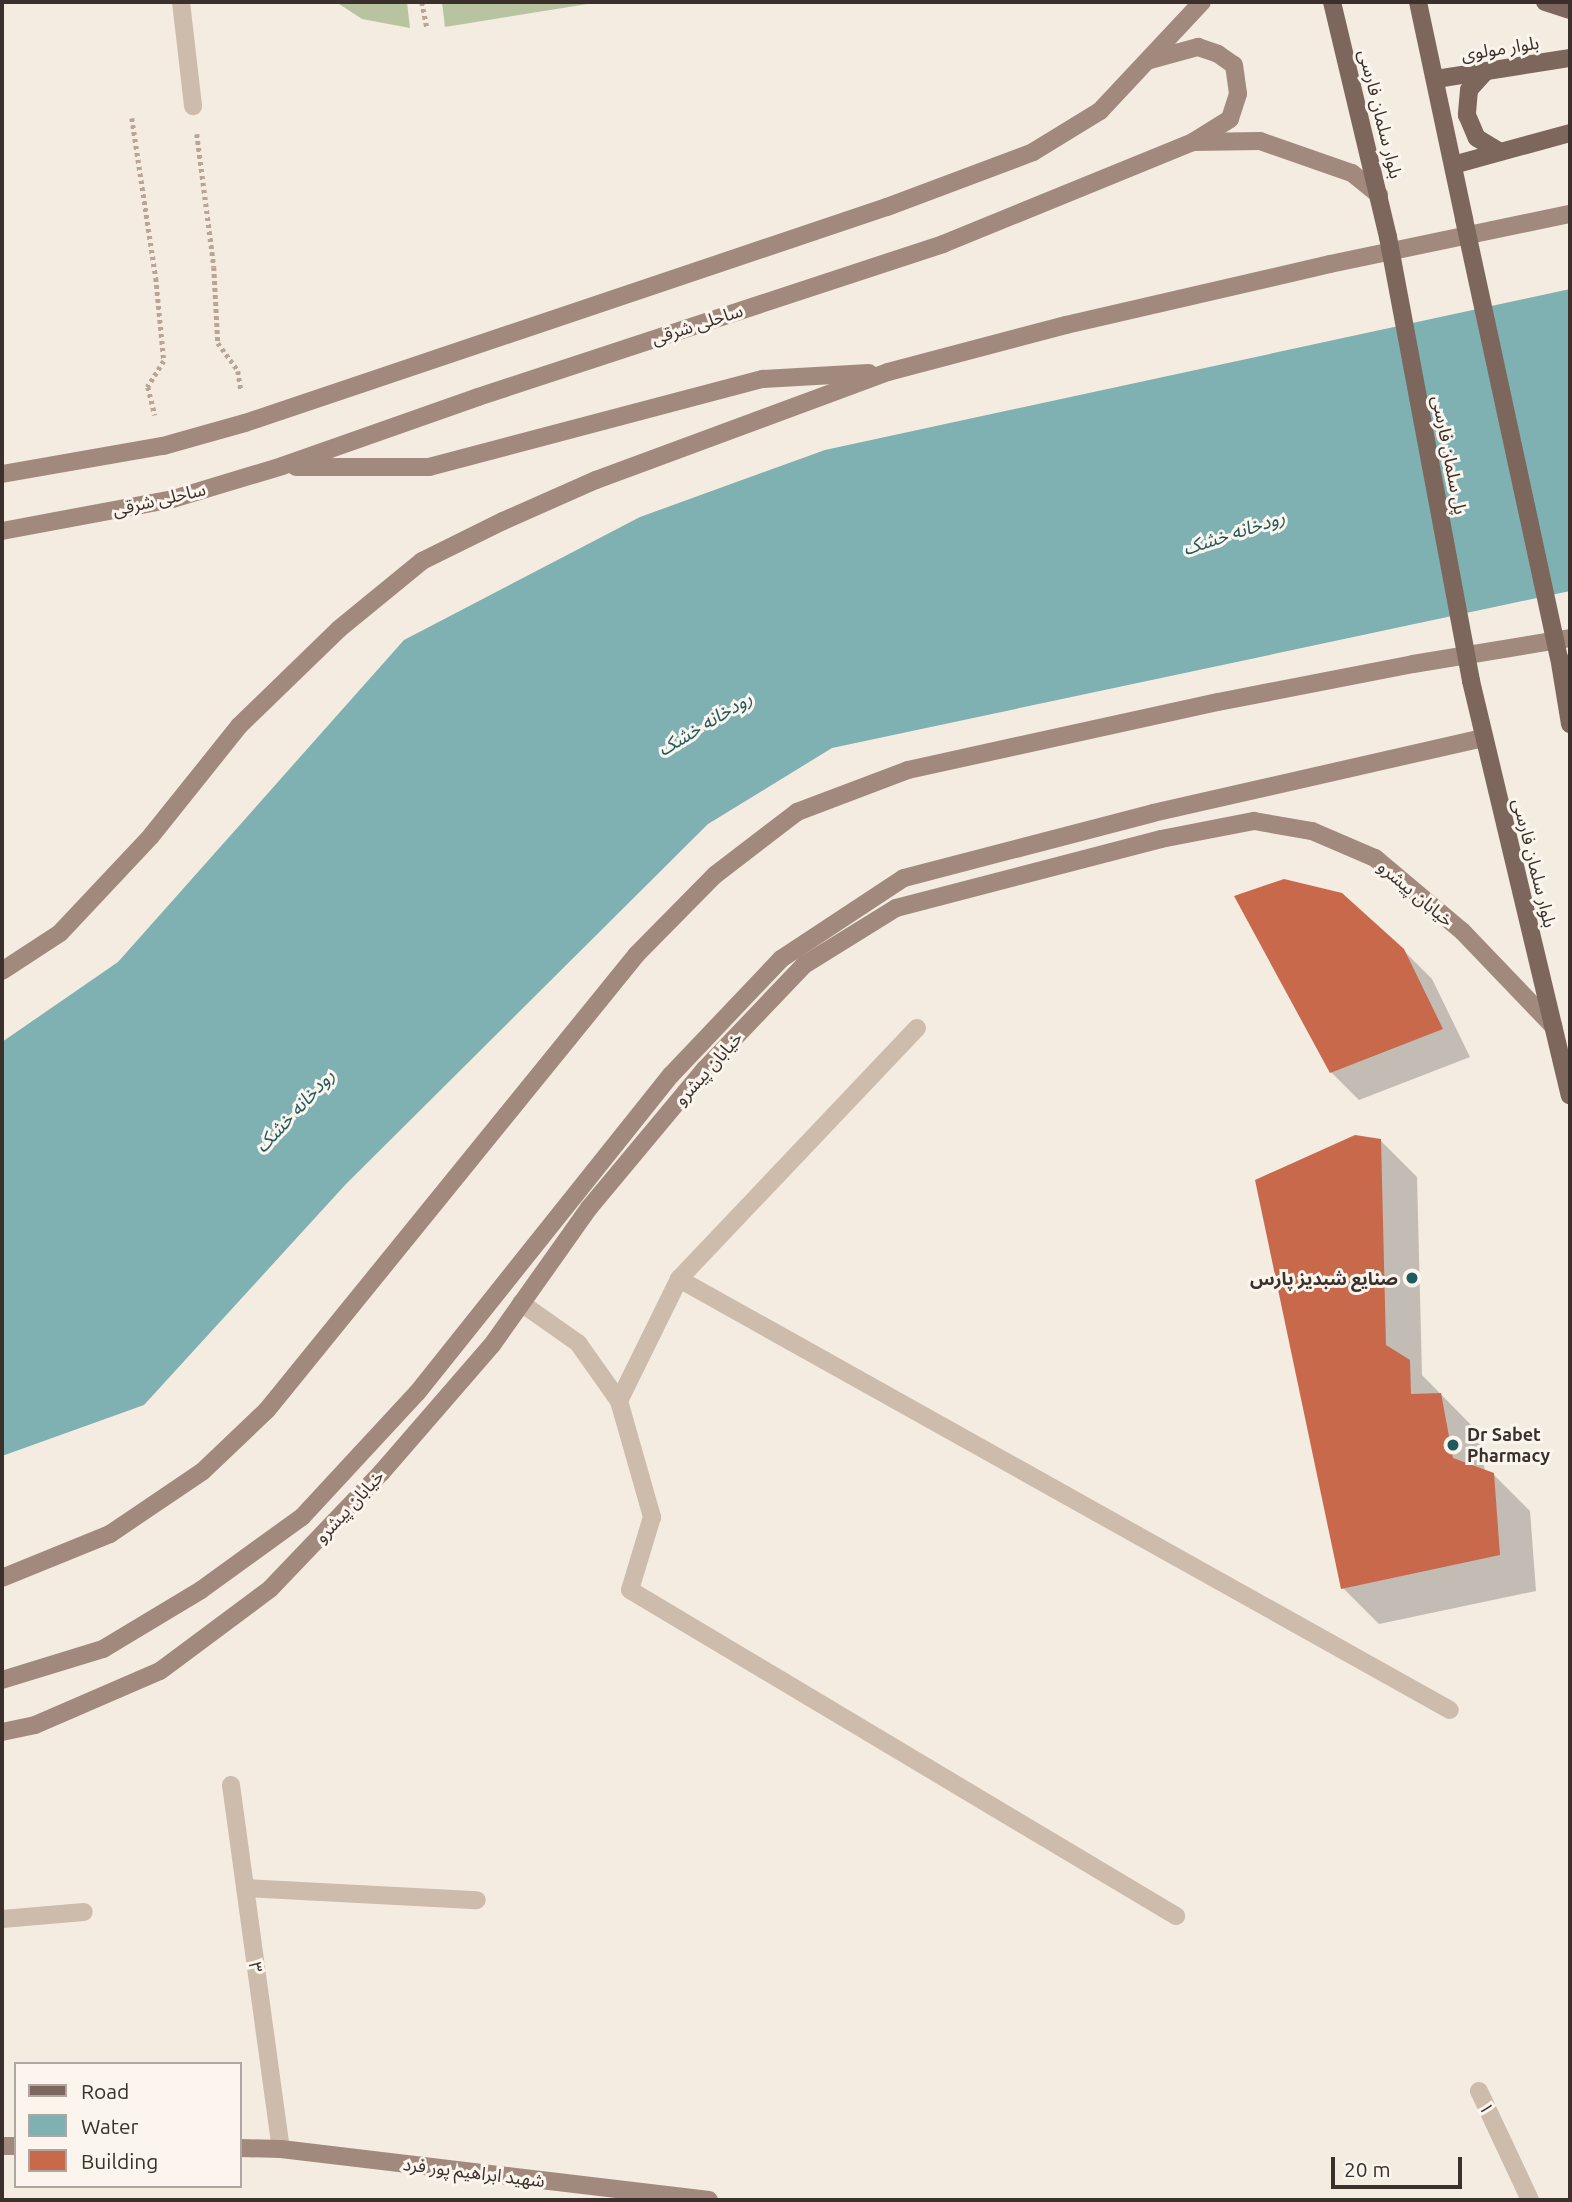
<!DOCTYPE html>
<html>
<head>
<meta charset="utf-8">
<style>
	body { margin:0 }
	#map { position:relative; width:1572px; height:2202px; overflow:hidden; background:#f4ebe1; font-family:Ubuntu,"Noto Sans Arabic",sans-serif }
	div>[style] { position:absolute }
	.green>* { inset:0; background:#b8c4a0 }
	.water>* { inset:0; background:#7fb0b2 }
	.shadow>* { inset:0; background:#0003 }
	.building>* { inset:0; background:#c8694b }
	.path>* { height:4.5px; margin-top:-2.25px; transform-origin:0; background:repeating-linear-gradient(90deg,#b9a596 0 3.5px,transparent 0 7px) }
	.lane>* { height:18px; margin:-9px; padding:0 9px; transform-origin:9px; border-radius:9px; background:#cdbbac }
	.street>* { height:18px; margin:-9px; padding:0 9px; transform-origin:9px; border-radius:9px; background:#cdbbac }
	.secondary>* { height:18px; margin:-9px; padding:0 9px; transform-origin:9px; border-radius:9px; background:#a18a7d }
	.primary>* { height:18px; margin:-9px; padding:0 9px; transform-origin:9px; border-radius:9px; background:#7d675c }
	.primary-bridge>* { height:18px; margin:-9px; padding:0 9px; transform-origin:9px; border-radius:9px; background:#7d675c }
	.dots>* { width:19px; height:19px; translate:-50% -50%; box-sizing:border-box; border:4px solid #fbf5ee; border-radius:50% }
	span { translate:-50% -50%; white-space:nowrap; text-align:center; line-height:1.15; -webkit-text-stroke:6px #fbf5ee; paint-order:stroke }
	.street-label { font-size:18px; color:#3b302b }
	.poi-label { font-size:18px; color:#3b302b; font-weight:700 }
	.right { translate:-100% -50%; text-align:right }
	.left { translate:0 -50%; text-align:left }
	.water-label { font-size:19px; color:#1f5a5e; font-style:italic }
	.frame { position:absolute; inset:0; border:4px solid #3b302b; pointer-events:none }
	.legend { position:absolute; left:14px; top:2062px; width:228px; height:126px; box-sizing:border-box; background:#fbf5ee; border:2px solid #aea6a0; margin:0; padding:9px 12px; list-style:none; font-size:21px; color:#3b302b }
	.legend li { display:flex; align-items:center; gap:14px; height:35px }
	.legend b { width:35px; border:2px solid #aea6a0 }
	.scale { position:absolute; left:1331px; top:2157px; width:131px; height:32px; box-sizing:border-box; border:4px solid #3b302b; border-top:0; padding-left:9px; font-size:21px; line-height:24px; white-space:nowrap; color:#3b302b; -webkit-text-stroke:5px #fbf5ee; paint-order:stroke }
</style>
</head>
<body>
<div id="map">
	<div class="green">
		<div style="clip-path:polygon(336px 2px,407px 2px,410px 28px,362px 19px)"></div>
		<div style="clip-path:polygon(442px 2px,600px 2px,445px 27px)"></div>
	</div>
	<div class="water">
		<div style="clip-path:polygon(1570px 289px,1570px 591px,832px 748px,708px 824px,346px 1184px,144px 1405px,2px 1456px,2px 1042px,118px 962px,404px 640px,640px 517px,825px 450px)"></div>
	</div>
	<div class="shadow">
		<div style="clip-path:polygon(1403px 950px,1432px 979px,1470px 1057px,1359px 1100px,1331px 1072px)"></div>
		<div style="clip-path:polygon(1380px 1140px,1417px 1177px,1422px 1375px,1477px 1431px,1485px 1471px,1493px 1474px,1530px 1511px,1536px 1591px,1379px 1624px,1343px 1588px)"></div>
	</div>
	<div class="building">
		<div style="clip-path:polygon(1284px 879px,1342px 893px,1404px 949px,1443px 1029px,1330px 1073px,1234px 896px)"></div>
		<div style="clip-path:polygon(1355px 1135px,1381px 1139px,1386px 1345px,1410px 1360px,1411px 1394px,1441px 1393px,1453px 1458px,1494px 1473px,1500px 1555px,1341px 1589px,1255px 1180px)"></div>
	</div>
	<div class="path">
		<div style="left:422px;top:2px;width:25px;rotate:79deg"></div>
		<div style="left:132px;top:118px;width:162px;rotate:81.5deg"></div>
		<div style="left:156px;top:278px;width:83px;rotate:84.5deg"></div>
		<div style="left:164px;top:361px;width:31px;rotate:122deg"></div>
		<div style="left:148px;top:387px;width:29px;rotate:76deg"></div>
		<div style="left:197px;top:134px;width:134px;rotate:82.7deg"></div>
		<div style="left:214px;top:267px;width:76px;rotate:87deg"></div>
		<div style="left:218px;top:343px;width:34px;rotate:54deg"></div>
		<div style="left:238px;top:371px;width:19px;rotate:81deg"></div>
	</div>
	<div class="lane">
		<div style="left:917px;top:1028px;width:346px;rotate:133.5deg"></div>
		<div style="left:679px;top:1279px;width:136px;rotate:116.2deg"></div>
		<div style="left:619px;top:1401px;width:121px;rotate:74.1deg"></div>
		<div style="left:652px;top:1517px;width:76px;rotate:106.8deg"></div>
		<div style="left:630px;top:1590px;width:636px;rotate:30.84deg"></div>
		<div style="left:679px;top:1279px;width:883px;rotate:29.21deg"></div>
		<div style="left:521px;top:1303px;width:70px;rotate:35.1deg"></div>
		<div style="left:578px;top:1343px;width:71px;rotate:54.7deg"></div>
	</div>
	<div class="street">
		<div style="left:181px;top:2px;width:105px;rotate:83.4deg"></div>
		<div style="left:231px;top:1785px;width:367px;rotate:82.2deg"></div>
		<div style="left:245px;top:1888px;width:232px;rotate:3deg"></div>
		<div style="left:2px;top:1919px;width:82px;rotate:-4.9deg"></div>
		<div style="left:1479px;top:2091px;width:120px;rotate:64.9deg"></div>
	</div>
	<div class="secondary">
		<div style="left:1150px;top:60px;width:50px;rotate:-15.2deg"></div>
		<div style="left:1198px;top:47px;width:21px;rotate:19deg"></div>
		<div style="left:1218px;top:54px;width:19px;rotate:35deg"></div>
		<div style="left:1234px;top:65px;width:29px;rotate:82deg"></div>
		<div style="left:1238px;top:94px;width:26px;rotate:108deg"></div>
		<div style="left:1230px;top:119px;width:44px;rotate:148.1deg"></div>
		<div style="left:296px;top:467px;width:133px"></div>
		<div style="left:429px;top:467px;width:345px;rotate:-14.8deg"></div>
		<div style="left:763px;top:379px;width:106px;rotate:-3.2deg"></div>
		<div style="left:2px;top:474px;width:163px;rotate:-9.9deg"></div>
		<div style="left:163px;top:446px;width:85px;rotate:-15.7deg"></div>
		<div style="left:245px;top:423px;width:677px;rotate:-18.6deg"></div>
		<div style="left:887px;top:207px;width:156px;rotate:-20.6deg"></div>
		<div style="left:1033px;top:152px;width:79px;rotate:-31.5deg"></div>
		<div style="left:1100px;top:111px;width:149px;rotate:-46.9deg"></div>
		<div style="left:2px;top:531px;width:174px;rotate:-10.6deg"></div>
		<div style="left:173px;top:499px;width:114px;rotate:-16.8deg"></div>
		<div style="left:282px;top:466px;width:208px;rotate:-19.4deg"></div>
		<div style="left:478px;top:397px;width:490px;rotate:-18.2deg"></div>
		<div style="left:943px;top:244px;width:270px;rotate:-22.2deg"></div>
		<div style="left:1193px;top:142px;width:67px;rotate:-0.9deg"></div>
		<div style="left:1260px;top:141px;width:97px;rotate:19.2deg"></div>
		<div style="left:1352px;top:173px;width:35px;rotate:39deg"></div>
		<div style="left:2px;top:971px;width:69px;rotate:-33.2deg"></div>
		<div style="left:60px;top:933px;width:133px;rotate:-46.8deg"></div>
		<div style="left:151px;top:836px;width:141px;rotate:-51.3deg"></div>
		<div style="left:239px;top:726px;width:139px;rotate:-44.1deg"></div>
		<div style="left:339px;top:629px;width:107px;rotate:-39.3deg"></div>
		<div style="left:422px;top:561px;width:90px;rotate:-26.3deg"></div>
		<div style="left:503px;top:521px;width:102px;rotate:-23.8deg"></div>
		<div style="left:596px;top:480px;width:311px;rotate:-20.3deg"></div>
		<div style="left:888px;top:372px;width:184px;rotate:-14.8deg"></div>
		<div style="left:1066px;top:325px;width:271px;rotate:-13deg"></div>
		<div style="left:1330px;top:264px;width:245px;rotate:-11.8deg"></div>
		<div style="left:2px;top:1578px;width:117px;rotate:-22.2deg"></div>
		<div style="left:110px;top:1534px;width:112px;rotate:-34.1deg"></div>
		<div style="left:203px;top:1471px;width:88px;rotate:-43.6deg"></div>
		<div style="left:267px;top:1410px;width:587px;rotate:-50.94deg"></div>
		<div style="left:637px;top:954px;width:111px;rotate:-45.4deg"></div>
		<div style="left:715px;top:875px;width:103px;rotate:-37.5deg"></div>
		<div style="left:797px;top:812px;width:119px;rotate:-20.7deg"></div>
		<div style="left:908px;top:770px;width:317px;rotate:-12.4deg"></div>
		<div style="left:1218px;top:702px;width:199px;rotate:-11deg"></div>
		<div style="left:1413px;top:664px;width:159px;rotate:-9.4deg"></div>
		<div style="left:2px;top:1680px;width:106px;rotate:-17.1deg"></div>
		<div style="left:103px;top:1649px;width:114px;rotate:-31deg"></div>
		<div style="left:201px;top:1590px;width:125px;rotate:-35.9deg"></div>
		<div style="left:302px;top:1517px;width:169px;rotate:-47.2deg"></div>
		<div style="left:417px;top:1393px;width:407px;rotate:-51.4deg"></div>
		<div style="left:671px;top:1075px;width:160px;rotate:-46.5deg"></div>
		<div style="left:781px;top:959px;width:147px;rotate:-33.4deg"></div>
		<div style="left:904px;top:878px;width:257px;rotate:-14.6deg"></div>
		<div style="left:1153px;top:813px;width:338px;rotate:-12.8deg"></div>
		<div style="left:2px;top:1732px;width:34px;rotate:-12deg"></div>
		<div style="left:35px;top:1725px;width:136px;rotate:-23.4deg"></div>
		<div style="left:160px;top:1671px;width:137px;rotate:-36.7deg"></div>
		<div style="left:270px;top:1589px;width:161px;rotate:-46.3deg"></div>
		<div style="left:381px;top:1473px;width:169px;rotate:-49.1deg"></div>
		<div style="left:492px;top:1345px;width:168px;rotate:-54.7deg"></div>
		<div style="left:589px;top:1208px;width:181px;rotate:-50.2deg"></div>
		<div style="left:705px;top:1069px;width:144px;rotate:-46.4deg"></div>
		<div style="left:804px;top:965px;width:108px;rotate:-31.8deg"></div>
		<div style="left:896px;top:908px;width:274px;rotate:-14.6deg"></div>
		<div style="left:1161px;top:839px;width:95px;rotate:-11deg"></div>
		<div style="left:1254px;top:821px;width:59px;rotate:9.8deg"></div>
		<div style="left:1312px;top:831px;width:69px;rotate:23.2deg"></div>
		<div style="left:1375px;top:858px;width:114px;rotate:40deg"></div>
		<div style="left:1462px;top:931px;width:132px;rotate:46.2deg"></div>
		<div style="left:2px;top:2146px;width:14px"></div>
		<div style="left:240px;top:2148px;width:41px;rotate:1.4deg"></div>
		<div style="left:281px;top:2149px;width:431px;rotate:6.8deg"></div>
	</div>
	<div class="primary">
		<div style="left:1332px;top:2px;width:242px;rotate:76.6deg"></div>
		<div style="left:1418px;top:2px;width:222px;rotate:78deg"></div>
		<div style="left:1545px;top:2px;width:26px;rotate:18deg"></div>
		<div style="left:1486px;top:71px;width:25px;rotate:132deg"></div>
		<div style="left:1469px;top:90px;width:25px;rotate:95deg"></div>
		<div style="left:1467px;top:115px;width:25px;rotate:67deg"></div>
		<div style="left:1477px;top:138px;width:26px;rotate:31deg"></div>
		<div style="left:1436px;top:79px;width:136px;rotate:-8.9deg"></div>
		<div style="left:1453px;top:165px;width:121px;rotate:-15.3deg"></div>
		<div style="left:1559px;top:657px;width:68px;rotate:80.7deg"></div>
		<div style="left:1471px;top:681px;width:426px;rotate:76.6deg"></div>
	</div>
	<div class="primary-bridge">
		<div style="left:1464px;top:219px;width:448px;rotate:77.8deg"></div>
		<div style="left:1388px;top:237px;width:452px;rotate:79.4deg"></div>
	</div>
	<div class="dots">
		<div style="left:1412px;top:1278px;background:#1f5a5e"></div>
		<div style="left:1453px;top:1445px;background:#1f5a5e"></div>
	</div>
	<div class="street-label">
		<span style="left:1500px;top:48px;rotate:-9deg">بلوار مولوی</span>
		<span style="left:1381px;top:114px;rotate:76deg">بلوار سلمان فارسی</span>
		<span style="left:697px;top:324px;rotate:-18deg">ساحلی شرقی</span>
		<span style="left:1450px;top:455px;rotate:79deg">پل سلمان فارسی</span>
		<span style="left:159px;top:499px;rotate:-13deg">ساحلی شرقی</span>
		<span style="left:1535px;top:863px;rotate:76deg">بلوار سلمان فارسی</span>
		<span style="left:1416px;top:893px;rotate:40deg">خیابان پیشرو</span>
		<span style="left:708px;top:1068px;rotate:-48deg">خیابان پیشرو</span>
		<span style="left:349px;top:1506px;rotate:-47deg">خیابان پیشرو</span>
		<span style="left:256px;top:1967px;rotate:82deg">۳</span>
		<span style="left:1487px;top:2108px;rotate:65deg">۱</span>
		<span style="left:474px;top:2172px;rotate:7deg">شهید ابراهیم پور فرد</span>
	</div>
	<div class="poi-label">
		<span class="right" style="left:1398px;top:1278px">صنایع شبدیز پارس</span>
		<span class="left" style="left:1467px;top:1445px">Dr Sabet<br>Pharmacy</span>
	</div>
	<div class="water-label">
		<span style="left:1234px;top:533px;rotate:-18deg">رودخانه خشک</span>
		<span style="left:705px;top:724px;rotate:-31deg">رودخانه خشک</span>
		<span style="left:295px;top:1111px;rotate:-47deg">رودخانه خشک</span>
	</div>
	<div class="frame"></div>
	<ul class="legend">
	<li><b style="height:9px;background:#7d675c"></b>Road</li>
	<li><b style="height:19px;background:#7fb0b2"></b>Water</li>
	<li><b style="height:19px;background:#c8694b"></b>Building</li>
	</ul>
	<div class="scale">20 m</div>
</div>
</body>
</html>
